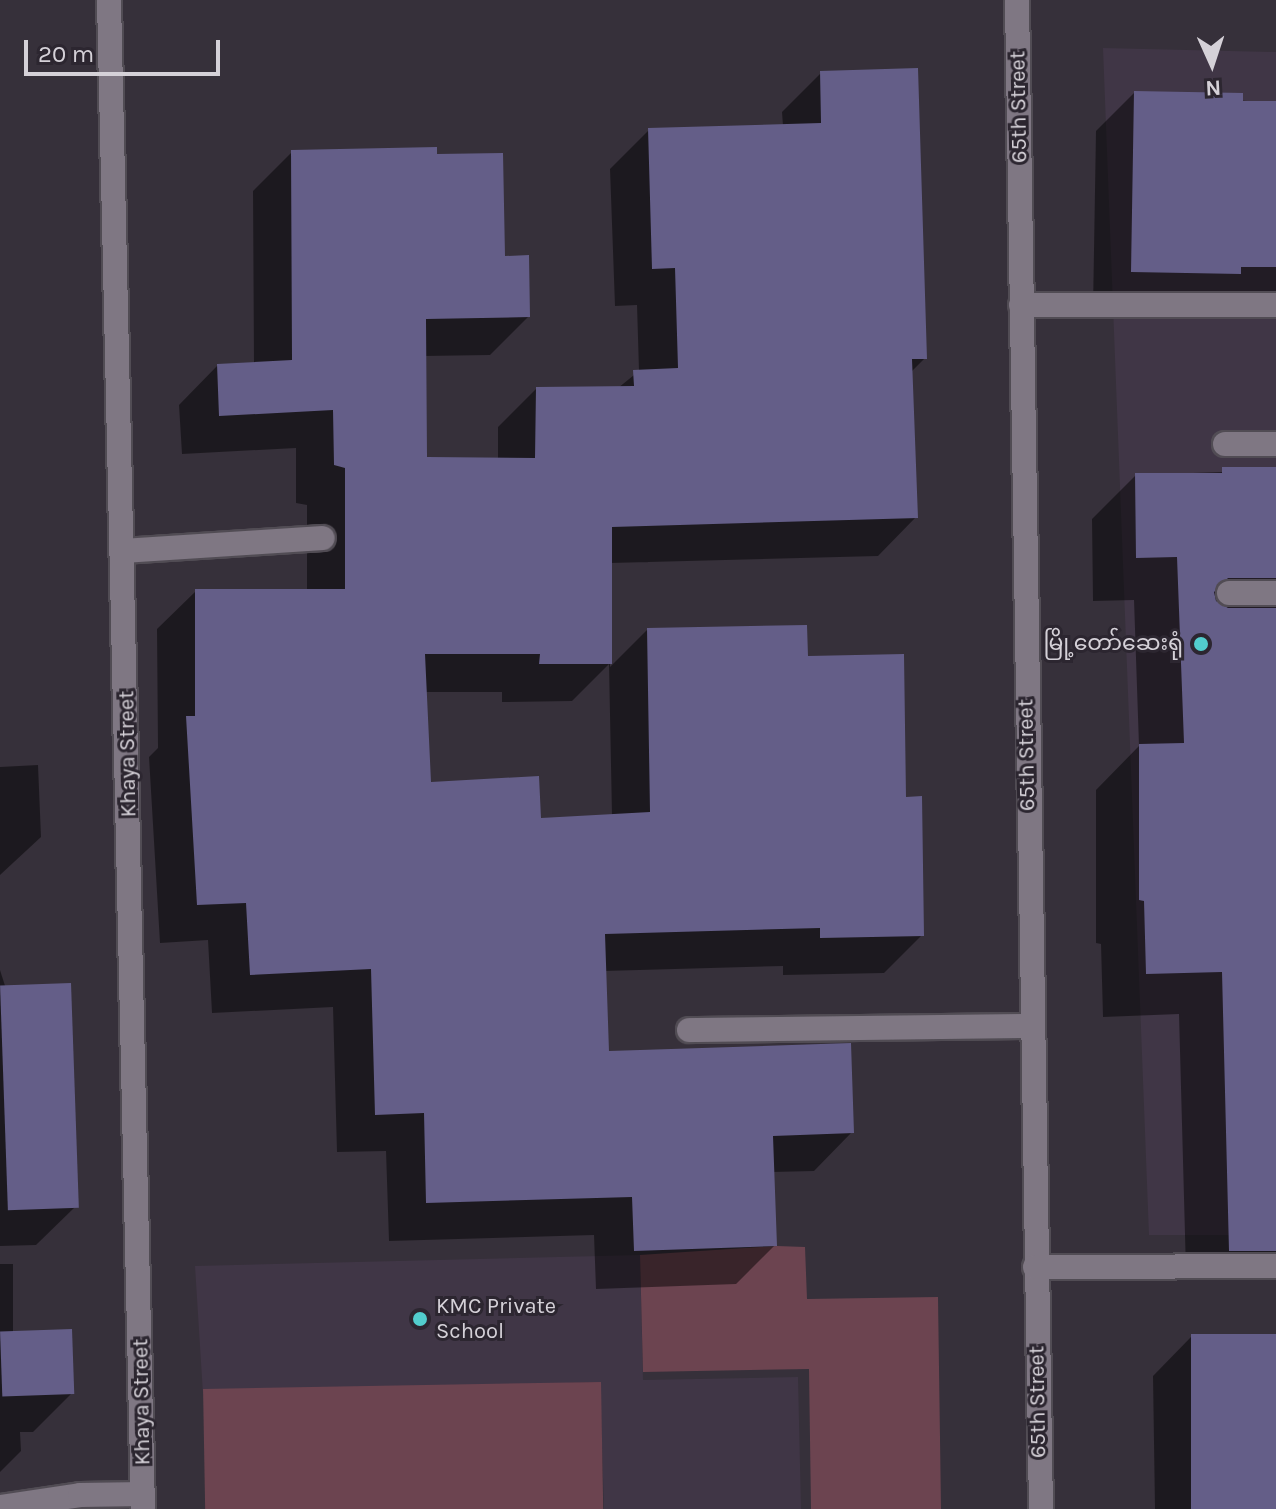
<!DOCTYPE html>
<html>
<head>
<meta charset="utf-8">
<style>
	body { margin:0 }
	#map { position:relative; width:1276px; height:1509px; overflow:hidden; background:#36303a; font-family:Karla,"Noto Sans Myanmar",sans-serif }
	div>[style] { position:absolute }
	.built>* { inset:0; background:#403646 }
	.green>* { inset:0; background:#6c4450; transform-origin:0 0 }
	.shadow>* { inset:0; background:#0007 }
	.building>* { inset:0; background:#645e88; transform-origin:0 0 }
	.roads { filter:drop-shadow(2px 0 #514c54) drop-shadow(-2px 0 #514c54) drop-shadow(0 2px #514c54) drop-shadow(0 -2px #514c54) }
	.lane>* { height:24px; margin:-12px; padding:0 12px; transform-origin:12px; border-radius:12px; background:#7f7783 }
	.street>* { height:24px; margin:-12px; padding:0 12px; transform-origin:12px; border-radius:12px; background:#7f7783 }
	.dots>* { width:22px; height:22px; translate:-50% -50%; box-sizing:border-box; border:4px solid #2c2630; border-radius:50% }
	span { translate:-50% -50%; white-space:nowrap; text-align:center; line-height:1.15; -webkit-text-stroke:6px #2c2630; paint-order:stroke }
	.street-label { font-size:22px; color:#d5d1d8 }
	.poi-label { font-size:22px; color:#d5d1d8 }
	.right { translate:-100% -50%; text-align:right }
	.left { translate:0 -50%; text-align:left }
	.north { position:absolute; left:1172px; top:24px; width:80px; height:80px; -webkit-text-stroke:6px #2c2630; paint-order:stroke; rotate:177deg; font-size:22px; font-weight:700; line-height:32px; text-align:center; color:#d5d1d8 }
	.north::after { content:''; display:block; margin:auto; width:28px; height:36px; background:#d5d1d8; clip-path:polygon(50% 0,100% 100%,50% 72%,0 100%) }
	.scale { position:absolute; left:24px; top:40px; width:196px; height:36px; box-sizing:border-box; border:4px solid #d5d1d8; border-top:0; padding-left:10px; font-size:24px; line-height:28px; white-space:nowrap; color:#d5d1d8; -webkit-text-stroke:6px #2c2630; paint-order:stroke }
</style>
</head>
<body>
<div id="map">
	<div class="built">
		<div style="clip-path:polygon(1103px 48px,1276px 52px,1276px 1235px,1149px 1235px)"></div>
		<div style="clip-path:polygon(640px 1255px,643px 1380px,798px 1377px,801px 1509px,604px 1509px,600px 1382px,203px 1394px,195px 1266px)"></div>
	</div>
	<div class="green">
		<div style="clip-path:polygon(777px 1246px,805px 1247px,807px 1299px,938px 1297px,941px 1509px,811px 1509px,809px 1369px,643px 1372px,640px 1255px)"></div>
		<div style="left:601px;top:1382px;width:127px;height:398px;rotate:89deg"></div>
	</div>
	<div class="shadow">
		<div style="clip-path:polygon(evenodd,821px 73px,925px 358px,911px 372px,916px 517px,878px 556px,610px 563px,610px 667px,648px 629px,806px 658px,905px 799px,922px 935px,884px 973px,783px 975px,783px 966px,604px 971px,607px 1053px,852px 1132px,814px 1171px,772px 1172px,775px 1245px,736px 1284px,596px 1289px,594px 1235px,389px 1241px,386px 1151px,337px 1152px,333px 1007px,212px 1013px,208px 940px,160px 943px,149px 757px,158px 748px,157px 629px,196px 591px,307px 591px,307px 505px,296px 503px,296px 448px,182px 454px,179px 405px,217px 366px,254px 364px,253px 191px,292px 152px,435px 156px,503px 258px,528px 317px,490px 355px,424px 356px,425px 459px,498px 459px,498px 427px,536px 389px,618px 388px,639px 371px,637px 305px,615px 306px,610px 169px,649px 130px,783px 126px,782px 112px,821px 73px,609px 664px,612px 816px,539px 820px,430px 784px,425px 692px,502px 692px,502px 702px,572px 701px,609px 664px)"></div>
		<div style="clip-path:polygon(1134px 93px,1276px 103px,1276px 306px,1093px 309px,1096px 131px)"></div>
		<div style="clip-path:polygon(1276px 470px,1276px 1268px,1186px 1271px,1179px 1014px,1103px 1017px,1101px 944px,1096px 943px,1096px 790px,1139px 746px,1134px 600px,1093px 601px,1092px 519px,1136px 475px)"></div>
		<div style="clip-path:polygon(38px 765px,41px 837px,0 875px,0 767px)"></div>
		<div style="clip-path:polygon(0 970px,75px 1207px,36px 1245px,0 1246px)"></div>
		<div style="clip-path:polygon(0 1264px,13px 1264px,13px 1332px,72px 1393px,33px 1432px,20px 1432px,21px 1451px,0 1472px)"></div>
		<div style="clip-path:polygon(1276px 1336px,1276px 1509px,1155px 1509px,1153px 1376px,1191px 1337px)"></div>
	</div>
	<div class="building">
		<div style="clip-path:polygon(918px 68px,927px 359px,912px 359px,918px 518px,612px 527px,612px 664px,539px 664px,540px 654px,425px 654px,431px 782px,539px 776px,541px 818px,650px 812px,647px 628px,807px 625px,808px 656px,904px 654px,906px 797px,922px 796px,924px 936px,820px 938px,820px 928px,605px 934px,609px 1051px,851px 1043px,854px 1133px,773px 1136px,777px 1246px,634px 1251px,632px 1197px,426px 1203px,424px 1113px,375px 1115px,371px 969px,250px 975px,246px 903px,197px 905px,186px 716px,195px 716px,195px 589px,345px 589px,345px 468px,334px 465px,333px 410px,219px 416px,217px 364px,292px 360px,291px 150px,437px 147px,437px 154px,503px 153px,505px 256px,529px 255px,530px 317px,426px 319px,427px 457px,535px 458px,536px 387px,634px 386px,633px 370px,678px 368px,675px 268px,652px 269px,648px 128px,821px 123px,820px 71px)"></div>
		<div style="clip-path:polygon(1134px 91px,1243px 93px,1243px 101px,1276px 101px,1276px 267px,1241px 267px,1241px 274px,1131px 272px)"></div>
		<div style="clip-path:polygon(1222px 467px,1276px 467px,1276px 578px,1228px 578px,1214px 592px,1216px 601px,1228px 608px,1276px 608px,1276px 1251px,1229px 1251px,1222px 972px,1146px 974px,1144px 901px,1139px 900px,1139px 744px,1184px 743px,1177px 557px,1136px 558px,1135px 473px,1222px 473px)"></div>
		<div style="left:71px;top:983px;width:225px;height:71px;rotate:88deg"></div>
		<div style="left:72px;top:1329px;width:65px;height:72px;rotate:88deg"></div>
		<div style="left:1276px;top:1334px;width:175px;height:85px;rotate:90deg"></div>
	</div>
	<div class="roads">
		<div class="lane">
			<div style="left:1021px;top:305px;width:255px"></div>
			<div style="left:1225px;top:444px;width:51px"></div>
			<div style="left:123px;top:551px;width:200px;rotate:-3.7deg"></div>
			<div style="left:1229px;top:593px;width:47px"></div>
			<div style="left:689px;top:1030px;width:342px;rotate:-0.7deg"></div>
			<div style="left:0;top:1507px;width:81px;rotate:-8.5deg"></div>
			<div style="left:80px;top:1495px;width:63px;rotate:-0.9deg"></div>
		</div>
		<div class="street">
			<div style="left:109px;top:0;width:1509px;rotate:88.71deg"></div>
			<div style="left:1017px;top:0;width:1509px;rotate:89.09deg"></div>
			<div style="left:1035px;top:1267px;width:241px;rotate:-0.2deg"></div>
		</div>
	</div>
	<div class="dots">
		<div style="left:1201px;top:644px;background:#52cdcd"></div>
		<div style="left:420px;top:1319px;background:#52cdcd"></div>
	</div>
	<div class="street-label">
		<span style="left:1019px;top:107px;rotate:-91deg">65th Street</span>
		<span style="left:128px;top:754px;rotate:-91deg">Khaya Street</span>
		<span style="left:1027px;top:755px;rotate:-91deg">65th Street</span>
		<span style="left:142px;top:1402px;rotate:-91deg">Khaya Street</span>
		<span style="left:1038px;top:1402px;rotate:-91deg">65th Street</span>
	</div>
	<div class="poi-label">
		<span class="right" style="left:1183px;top:644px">မြို့တော်ဆေးရုံ</span>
		<span class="left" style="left:436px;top:1319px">KMC Private<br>School</span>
	</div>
	<div class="north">N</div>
	<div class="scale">20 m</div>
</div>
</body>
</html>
